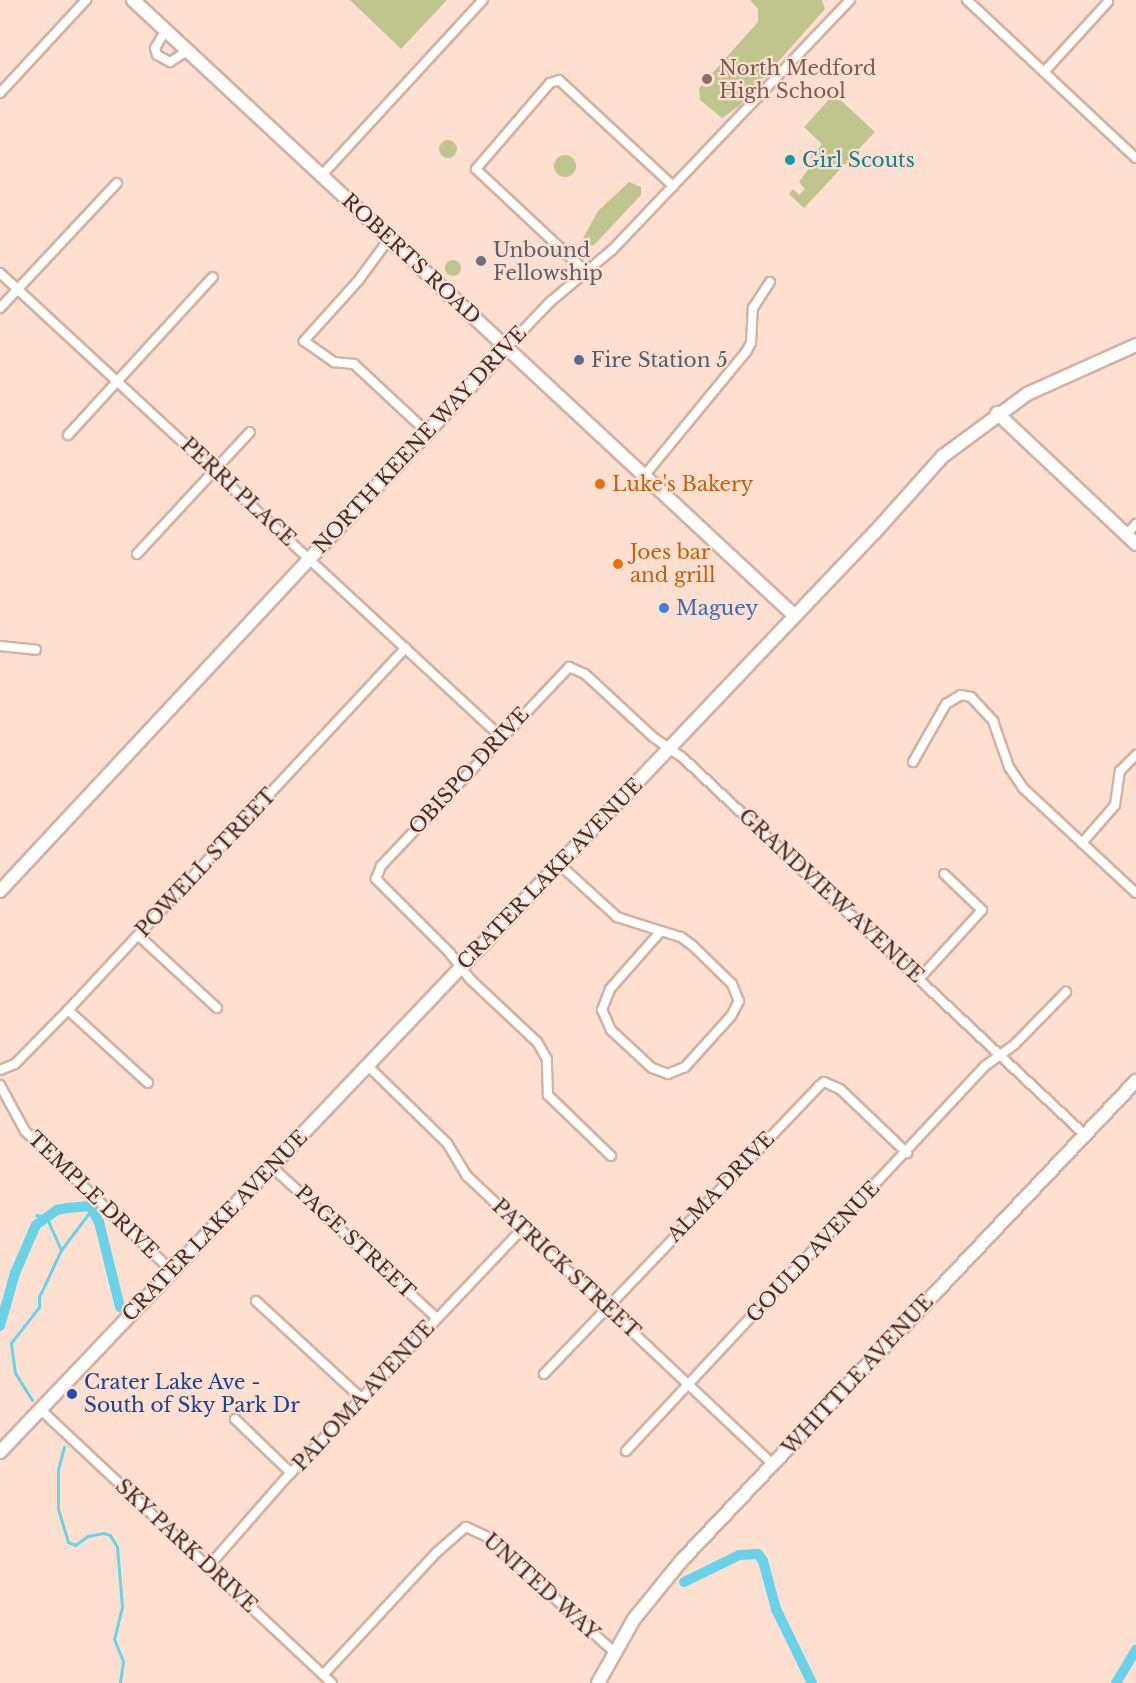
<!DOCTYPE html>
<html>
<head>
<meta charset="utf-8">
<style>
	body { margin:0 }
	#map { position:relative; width:1136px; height:1683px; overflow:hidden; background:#ffdfd0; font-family:"Libre Baskerville",serif }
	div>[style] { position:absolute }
	.green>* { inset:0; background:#bfc68d }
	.round { border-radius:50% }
	.stream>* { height:3px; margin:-1.5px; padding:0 1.5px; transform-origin:1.5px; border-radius:1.5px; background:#69d3ea }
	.canal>* { height:10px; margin:-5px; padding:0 5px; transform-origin:5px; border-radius:5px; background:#69d3ea }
	.roads { filter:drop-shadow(2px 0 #d1b3a4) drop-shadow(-2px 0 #d1b3a4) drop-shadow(0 2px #d1b3a4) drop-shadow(0 -2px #d1b3a4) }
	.street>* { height:8px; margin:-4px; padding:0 4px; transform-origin:4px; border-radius:4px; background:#fff }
	.secondary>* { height:12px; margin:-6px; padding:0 6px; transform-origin:6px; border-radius:6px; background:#fff }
	.dots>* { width:16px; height:16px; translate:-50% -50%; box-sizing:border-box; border:3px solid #ffdfd0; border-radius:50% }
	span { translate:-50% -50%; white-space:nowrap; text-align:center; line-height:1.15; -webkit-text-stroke:4.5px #ffdfd0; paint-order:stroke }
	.education-label { font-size:20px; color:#785e54 }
	.left { translate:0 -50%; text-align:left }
	.culture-label { font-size:20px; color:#0d838f }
	.worship-label { font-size:20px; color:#5b616d }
	.street-label { font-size:20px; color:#3d312b }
	.service-label { font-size:20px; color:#4e5e75 }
	.food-label { font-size:20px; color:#c56008 }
	.shop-label { font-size:20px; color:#366cbe }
	.transit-label { font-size:20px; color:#164399 }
</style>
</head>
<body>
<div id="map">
	<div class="green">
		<div style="clip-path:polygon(350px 0,447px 0,401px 49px)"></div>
		<div style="clip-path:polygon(750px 0,822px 0,825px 9px,739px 106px,722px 118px,700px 100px,699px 88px,758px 22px,758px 9px)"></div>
		<div style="clip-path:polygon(834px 94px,875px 132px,804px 208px,789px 194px,793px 189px,799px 195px,805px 189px,799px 182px,814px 161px,821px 162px,826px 169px,830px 165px,819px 158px,809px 159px,822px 144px,804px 127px)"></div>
		<div class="round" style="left:439px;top:140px;width:18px;height:18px"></div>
		<div class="round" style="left:554px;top:155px;width:22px;height:22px"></div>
		<div style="clip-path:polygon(629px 182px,641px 187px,641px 195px,594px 245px,587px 246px,583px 238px,598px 211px)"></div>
		<div class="round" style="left:445px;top:260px;width:16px;height:16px"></div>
	</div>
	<div class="stream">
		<div style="left:61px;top:1250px;width:51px;rotate:-52.9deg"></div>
		<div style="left:32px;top:1400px;width:32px;rotate:-122deg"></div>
		<div style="left:15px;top:1373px;width:30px;rotate:-98deg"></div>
		<div style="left:11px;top:1343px;width:46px;rotate:-52.1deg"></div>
		<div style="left:39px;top:1307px;width:10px;rotate:-90deg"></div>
		<div style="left:39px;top:1297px;width:52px;rotate:-64.9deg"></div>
		<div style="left:61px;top:1250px;width:36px;rotate:-114deg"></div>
		<div style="left:46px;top:1217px;width:10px;rotate:-169deg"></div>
		<div style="left:64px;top:1447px;width:23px;rotate:105deg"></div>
		<div style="left:58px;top:1469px;width:40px;rotate:90deg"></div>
		<div style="left:58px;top:1509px;width:34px;rotate:73deg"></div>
		<div style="left:68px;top:1542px;width:8px;rotate:23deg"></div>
		<div style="left:75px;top:1545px;width:16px;rotate:-35deg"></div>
		<div style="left:88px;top:1536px;width:15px;rotate:-11deg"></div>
		<div style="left:103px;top:1533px;width:7px;rotate:16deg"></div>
		<div style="left:110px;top:1535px;width:14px;rotate:60deg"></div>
		<div style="left:117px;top:1547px;width:60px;rotate:85.2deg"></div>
		<div style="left:122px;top:1607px;width:33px;rotate:104deg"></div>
		<div style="left:114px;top:1639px;width:24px;rotate:68deg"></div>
		<div style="left:123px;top:1661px;width:22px;rotate:98deg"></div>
	</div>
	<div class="canal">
		<div style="left:0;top:1326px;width:55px;rotate:-74.2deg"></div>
		<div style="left:15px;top:1273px;width:52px;rotate:-66.4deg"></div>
		<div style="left:36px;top:1225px;width:26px;rotate:-36deg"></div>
		<div style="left:57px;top:1210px;width:10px;rotate:-11deg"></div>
		<div style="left:67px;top:1208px;width:23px;rotate:-5deg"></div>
		<div style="left:90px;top:1206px;width:18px;rotate:61deg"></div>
		<div style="left:99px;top:1222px;width:88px;rotate:76.1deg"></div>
		<div style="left:684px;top:1582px;width:61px;rotate:-26.1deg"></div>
		<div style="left:739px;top:1555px;width:19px;rotate:-3deg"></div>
		<div style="left:758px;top:1554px;width:9px;rotate:54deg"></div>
		<div style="left:763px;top:1561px;width:50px;rotate:74.8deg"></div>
		<div style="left:776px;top:1609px;width:82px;rotate:64.1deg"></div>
		<div style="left:1116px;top:1683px;width:39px;rotate:-59deg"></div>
	</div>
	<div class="roads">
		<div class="street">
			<div style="left:967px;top:0;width:231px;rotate:43.1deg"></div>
			<div style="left:165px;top:31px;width:20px;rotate:120deg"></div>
			<div style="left:155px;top:48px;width:7px;rotate:74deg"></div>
			<div style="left:157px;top:55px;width:15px;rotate:28deg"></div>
			<div style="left:170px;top:62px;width:20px;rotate:-33deg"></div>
			<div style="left:1044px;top:72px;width:95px;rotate:-47.6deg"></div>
			<div style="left:0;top:93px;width:127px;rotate:-47.2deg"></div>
			<div style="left:321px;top:176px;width:239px;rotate:-47.4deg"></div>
			<div style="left:389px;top:239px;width:52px;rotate:126.4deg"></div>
			<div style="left:358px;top:281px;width:81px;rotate:132deg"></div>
			<div style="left:304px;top:341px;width:37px;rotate:35deg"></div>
			<div style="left:334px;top:362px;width:20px;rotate:6deg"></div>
			<div style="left:354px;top:364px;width:100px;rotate:43deg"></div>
			<div style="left:0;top:273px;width:683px;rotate:42.8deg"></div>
			<div style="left:587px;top:273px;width:152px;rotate:-136.9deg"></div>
			<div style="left:476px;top:169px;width:113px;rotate:-49.3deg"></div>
			<div style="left:550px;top:83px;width:9px;rotate:-18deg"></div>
			<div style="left:559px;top:80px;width:156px;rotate:42.9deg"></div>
			<div style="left:0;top:308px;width:171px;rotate:-46.9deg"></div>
			<div style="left:506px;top:348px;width:64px;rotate:-46.3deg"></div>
			<div style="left:550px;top:302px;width:81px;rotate:-40deg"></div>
			<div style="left:612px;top:250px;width:345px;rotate:-46.4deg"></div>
			<div style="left:68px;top:435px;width:214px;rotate:-47.5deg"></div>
			<div style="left:644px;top:476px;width:161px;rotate:-50.6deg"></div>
			<div style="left:746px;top:352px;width:10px;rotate:-61deg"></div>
			<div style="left:751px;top:343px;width:35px;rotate:-87deg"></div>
			<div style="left:753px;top:308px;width:31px;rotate:-57deg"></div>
			<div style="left:1126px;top:535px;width:15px;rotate:-48deg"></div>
			<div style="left:137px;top:554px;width:166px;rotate:-47.2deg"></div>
			<div style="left:0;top:646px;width:36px;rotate:6deg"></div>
			<div style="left:913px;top:762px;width:67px;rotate:-60.4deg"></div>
			<div style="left:946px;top:704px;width:17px;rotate:-31deg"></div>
			<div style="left:961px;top:695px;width:10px;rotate:11deg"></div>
			<div style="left:971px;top:697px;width:33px;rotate:47deg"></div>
			<div style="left:993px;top:721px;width:49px;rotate:70.8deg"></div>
			<div style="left:1009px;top:767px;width:25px;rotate:56deg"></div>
			<div style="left:1023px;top:788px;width:154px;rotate:42.9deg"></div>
			<div style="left:1082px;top:843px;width:50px;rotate:-49deg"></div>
			<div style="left:1115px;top:805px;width:34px;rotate:-82deg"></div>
			<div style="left:1120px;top:771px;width:23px;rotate:-45deg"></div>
			<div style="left:559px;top:864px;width:79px;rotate:42.4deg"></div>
			<div style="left:617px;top:917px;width:46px;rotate:17.7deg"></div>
			<div style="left:661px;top:931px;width:21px;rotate:17deg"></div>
			<div style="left:681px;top:937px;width:15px;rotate:37deg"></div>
			<div style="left:693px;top:946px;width:54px;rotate:44.3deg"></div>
			<div style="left:732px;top:984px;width:18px;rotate:68deg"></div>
			<div style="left:739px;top:1001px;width:17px;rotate:118deg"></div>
			<div style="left:731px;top:1016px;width:69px;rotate:132deg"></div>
			<div style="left:685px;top:1067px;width:18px;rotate:158deg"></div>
			<div style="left:668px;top:1074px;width:17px;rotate:-159deg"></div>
			<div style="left:652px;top:1068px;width:56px;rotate:-137.2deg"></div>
			<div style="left:611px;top:1030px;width:22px;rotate:-114deg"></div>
			<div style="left:602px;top:1010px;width:22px;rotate:-69deg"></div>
			<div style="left:610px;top:989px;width:77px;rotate:-48.7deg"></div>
			<div style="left:139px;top:936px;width:106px;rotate:42.7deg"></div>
			<div style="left:919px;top:979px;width:93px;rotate:-47.6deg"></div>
			<div style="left:982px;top:910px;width:52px;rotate:-136.5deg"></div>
			<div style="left:68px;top:1010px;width:108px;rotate:42.4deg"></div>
			<div style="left:368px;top:1066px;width:110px;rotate:44.3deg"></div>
			<div style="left:447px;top:1143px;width:39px;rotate:59deg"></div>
			<div style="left:467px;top:1176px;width:422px;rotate:43.3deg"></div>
			<div style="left:0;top:1070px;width:16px;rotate:-22deg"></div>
			<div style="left:15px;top:1064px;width:76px;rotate:-45.5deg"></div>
			<div style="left:68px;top:1010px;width:495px;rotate:-47deg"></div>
			<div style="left:0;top:1085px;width:52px;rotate:61.5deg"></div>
			<div style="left:25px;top:1131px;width:203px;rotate:43.6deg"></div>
			<div style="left:611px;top:1156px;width:88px;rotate:-135.9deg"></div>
			<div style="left:548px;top:1095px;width:36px;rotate:-92deg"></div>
			<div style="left:547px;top:1059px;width:20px;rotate:-120deg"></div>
			<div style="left:537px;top:1042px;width:92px;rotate:-136.8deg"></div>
			<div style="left:470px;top:979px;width:33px;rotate:-128deg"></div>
			<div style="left:450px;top:953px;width:105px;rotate:-135deg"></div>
			<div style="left:376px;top:879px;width:14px;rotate:-69deg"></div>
			<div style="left:381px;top:866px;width:274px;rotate:-46.6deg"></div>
			<div style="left:569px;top:667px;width:17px;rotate:24deg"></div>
			<div style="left:585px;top:674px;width:93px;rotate:42.8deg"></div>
			<div style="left:653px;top:737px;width:35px;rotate:35deg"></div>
			<div style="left:682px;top:757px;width:553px;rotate:43.17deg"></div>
			<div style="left:272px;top:1167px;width:224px;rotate:42.5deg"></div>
			<div style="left:256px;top:1301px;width:143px;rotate:42.7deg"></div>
			<div style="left:544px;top:1374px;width:398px;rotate:-46.3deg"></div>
			<div style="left:819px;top:1086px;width:6px;rotate:-39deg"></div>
			<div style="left:824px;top:1082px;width:17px;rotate:24deg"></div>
			<div style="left:840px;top:1089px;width:93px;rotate:43.7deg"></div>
			<div style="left:41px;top:1410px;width:399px;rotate:43.2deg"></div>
			<div style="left:235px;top:1419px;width:78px;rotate:44deg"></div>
			<div style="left:626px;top:1451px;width:526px;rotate:-47deg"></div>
			<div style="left:985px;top:1066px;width:37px;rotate:-36deg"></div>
			<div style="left:1015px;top:1044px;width:73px;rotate:-45.6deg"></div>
			<div style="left:208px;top:1567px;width:117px;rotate:-48.8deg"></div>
			<div style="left:285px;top:1479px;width:346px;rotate:-46.5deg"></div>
			<div style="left:323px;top:1675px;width:168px;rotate:-47.2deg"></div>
			<div style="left:437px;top:1552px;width:38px;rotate:-41deg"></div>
			<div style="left:466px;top:1527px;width:23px;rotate:25deg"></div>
			<div style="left:487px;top:1537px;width:170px;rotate:42.1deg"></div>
		</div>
		<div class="secondary">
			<div style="left:133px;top:0;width:904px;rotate:42.94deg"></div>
			<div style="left:997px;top:413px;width:191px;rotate:43.3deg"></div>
			<div style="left:0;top:891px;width:742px;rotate:-47.02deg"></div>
			<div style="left:0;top:1452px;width:1270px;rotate:-46.44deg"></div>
			<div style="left:875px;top:532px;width:102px;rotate:-48.2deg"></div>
			<div style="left:943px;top:456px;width:104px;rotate:-36.4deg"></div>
			<div style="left:1027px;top:394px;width:120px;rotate:-24.2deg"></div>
			<div style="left:598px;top:1683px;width:73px;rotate:-60.6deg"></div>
			<div style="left:634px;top:1619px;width:77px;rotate:-50.8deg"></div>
			<div style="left:683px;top:1559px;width:659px;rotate:-46.54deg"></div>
		</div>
	</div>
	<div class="dots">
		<div style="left:707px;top:79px;background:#8d6e63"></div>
		<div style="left:790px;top:160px;background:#0f9aa8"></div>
		<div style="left:481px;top:261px;background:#6b7280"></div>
		<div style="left:579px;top:360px;background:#5c6f8a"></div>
		<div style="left:600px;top:484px;background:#e8710a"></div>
		<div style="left:618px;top:564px;background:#e8710a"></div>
		<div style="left:664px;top:608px;background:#3f7fe0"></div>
		<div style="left:72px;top:1394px;background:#1a4fb4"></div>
	</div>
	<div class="education-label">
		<span class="left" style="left:719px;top:80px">North Medford<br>High School</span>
	</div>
	<div class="culture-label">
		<span class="left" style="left:802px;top:160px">Girl Scouts</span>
	</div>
	<div class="worship-label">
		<span class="left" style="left:493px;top:262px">Unbound<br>Fellowship</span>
	</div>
	<div class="street-label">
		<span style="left:411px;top:259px;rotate:43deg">ROBERTS ROAD</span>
		<span style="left:420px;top:440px;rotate:-47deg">NORTH KEENE WAY DRIVE</span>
		<span style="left:238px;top:492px;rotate:43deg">PERRI PLACE</span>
		<span style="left:469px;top:771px;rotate:-47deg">OBISPO DRIVE</span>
		<span style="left:206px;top:863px;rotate:-47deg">POWELL STREET</span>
		<span style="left:550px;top:874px;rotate:-46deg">CRATER LAKE AVENUE</span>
		<span style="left:831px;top:896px;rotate:43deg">GRANDVIEW AVENUE</span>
		<span style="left:721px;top:1187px;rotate:-46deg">ALMA DRIVE</span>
		<span style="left:93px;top:1195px;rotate:44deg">TEMPLE DRIVE</span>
		<span style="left:215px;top:1226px;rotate:-46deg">CRATER LAKE AVENUE</span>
		<span style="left:355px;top:1242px;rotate:43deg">PAGE STREET</span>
		<span style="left:813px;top:1252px;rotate:-47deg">GOULD AVENUE</span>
		<span style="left:566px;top:1269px;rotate:43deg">PATRICK STREET</span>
		<span style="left:858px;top:1375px;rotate:-47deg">WHITTLE AVENUE</span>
		<span style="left:364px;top:1396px;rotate:-47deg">PALOMA AVENUE</span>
		<span style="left:186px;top:1546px;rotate:43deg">SKY PARK DRIVE</span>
		<span style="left:541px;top:1587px;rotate:42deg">UNITED WAY</span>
	</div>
	<div class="service-label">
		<span class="left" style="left:591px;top:360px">Fire Station 5</span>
	</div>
	<div class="food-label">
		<span class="left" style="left:612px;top:484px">Luke's Bakery</span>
		<span class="left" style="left:630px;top:564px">Joes bar<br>and grill</span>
	</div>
	<div class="shop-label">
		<span class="left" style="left:676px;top:608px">Maguey</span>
	</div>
	<div class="transit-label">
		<span class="left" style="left:84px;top:1394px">Crater Lake Ave -<br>South of Sky Park Dr</span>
	</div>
</div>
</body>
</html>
